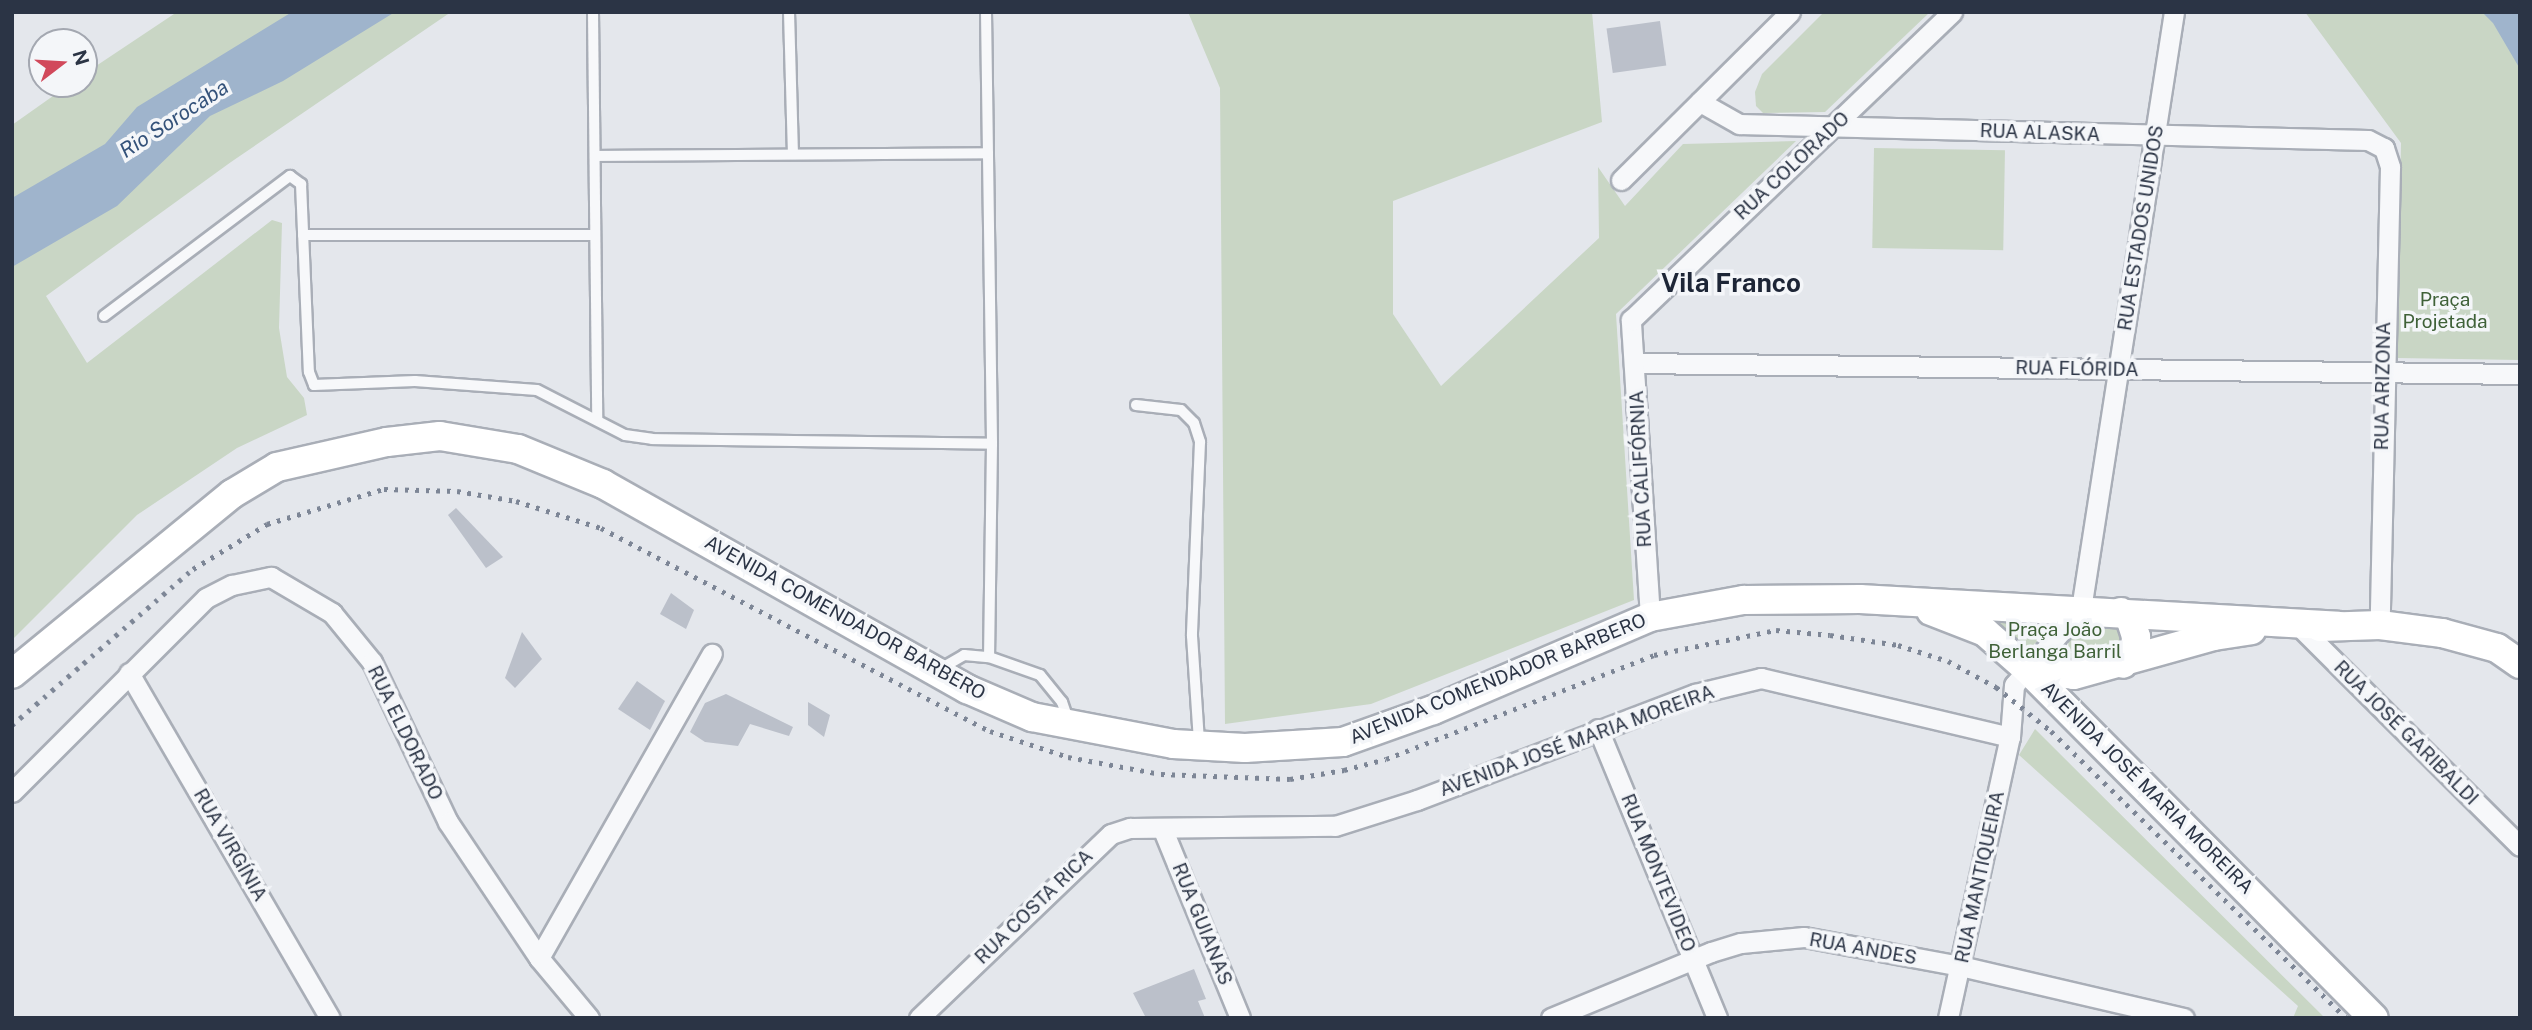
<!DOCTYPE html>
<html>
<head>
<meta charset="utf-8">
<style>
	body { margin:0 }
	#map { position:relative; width:2532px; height:1030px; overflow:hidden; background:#e4e7ec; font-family:"Public Sans",sans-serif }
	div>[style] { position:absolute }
	.green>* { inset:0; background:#c9d6c5; transform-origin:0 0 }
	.water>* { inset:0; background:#9fb4cc }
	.building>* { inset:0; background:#bbc0ca; transform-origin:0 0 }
	.roads { filter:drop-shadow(2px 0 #a9aeb7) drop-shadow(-2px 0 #a9aeb7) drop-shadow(0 2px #a9aeb7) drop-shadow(0 -2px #a9aeb7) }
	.lane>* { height:10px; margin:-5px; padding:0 5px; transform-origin:5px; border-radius:5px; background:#f7f8fa }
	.street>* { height:19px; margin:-9.5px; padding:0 9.5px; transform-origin:9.5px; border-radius:9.5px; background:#f7f8fa }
	.secondary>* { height:28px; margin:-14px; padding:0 14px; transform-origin:14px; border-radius:14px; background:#fff }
	.rail>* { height:5px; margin-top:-2.5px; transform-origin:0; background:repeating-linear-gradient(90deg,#7d8696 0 3.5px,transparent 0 10.5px) }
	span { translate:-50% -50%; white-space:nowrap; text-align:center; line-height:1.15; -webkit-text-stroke:7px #f4f6f9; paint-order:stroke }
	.street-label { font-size:19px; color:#2b3445 }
	.park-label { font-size:19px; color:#3f6138 }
	.water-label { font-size:21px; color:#34527a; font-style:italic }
	.district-label { font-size:26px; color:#1d2536; font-weight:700 }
	.frame { position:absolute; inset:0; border:14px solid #2b3445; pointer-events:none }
	.north { position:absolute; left:28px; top:28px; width:70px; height:70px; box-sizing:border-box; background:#f4f6f9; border:2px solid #a4a8b1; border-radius:50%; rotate:73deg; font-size:19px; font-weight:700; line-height:28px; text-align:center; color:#2b3445 }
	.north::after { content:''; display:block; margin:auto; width:24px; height:32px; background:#d1495b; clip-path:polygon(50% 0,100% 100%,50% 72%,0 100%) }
</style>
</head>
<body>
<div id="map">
	<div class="green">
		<div style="clip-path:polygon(177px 12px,451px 12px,231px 162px,46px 296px,87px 363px,272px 220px,282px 223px,279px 328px,287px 377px,304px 398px,307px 415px,237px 448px,137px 515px,12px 640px,12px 125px,70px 84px,84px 84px,84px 74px)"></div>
		<div style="clip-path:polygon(1188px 12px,1592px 12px,1602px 122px,1393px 201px,1393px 314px,1441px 386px,1599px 238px,1598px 167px,1625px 206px,1683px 144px,1796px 141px,1616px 314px,1634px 600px,1371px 704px,1225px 724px,1220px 88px)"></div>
		<div style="clip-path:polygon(1824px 12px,1930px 12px,1825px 112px,1763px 113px,1756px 106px,1755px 92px,1762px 74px)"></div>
		<div style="clip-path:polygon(2305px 12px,2520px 12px,2520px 360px,2397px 358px,2401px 143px)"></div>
		<div style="left:1874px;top:148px;width:131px;height:100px;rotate:1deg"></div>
		<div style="clip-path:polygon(1951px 607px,2124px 626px,2125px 650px,2057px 665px,2036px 663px)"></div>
		<div style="clip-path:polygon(2035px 729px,2325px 1018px,2293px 1018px,2298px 1006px,2019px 755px)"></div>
	</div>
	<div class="water">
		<div style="clip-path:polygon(292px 12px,395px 12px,283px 81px,210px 116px,117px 206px,12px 267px,12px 198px,105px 144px,137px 107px)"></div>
		<div style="clip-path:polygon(2482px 12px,2520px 12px,2520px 69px,2493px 23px)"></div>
	</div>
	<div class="building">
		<div style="left:1660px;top:21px;width:45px;height:54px;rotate:82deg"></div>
		<div style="clip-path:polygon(456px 508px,503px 557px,486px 568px,448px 515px)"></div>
		<div style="clip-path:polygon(671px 593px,694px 610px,686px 629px,660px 614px)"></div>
		<div style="clip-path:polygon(522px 632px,542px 659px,515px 688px,505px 678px)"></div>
		<div style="clip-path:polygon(637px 681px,665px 701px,650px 730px,618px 709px)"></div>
		<div style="clip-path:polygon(726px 694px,793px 727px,789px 736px,750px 724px,738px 746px,705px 742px,690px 732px,705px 703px)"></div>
		<div style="clip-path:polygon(808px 702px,830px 715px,824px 737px,808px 725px)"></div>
		<div style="clip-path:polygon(1194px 969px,1206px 999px,1198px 1001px,1205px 1018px,1146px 1018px,1133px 993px)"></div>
	</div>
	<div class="roads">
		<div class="lane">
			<div style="left:593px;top:12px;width:408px;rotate:89.4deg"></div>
			<div style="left:789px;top:12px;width:142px;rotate:88.4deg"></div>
			<div style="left:986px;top:12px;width:432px;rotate:89.2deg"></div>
			<div style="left:992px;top:444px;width:213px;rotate:90.8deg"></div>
			<div style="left:595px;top:156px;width:393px;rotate:-0.4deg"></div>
			<div style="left:303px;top:235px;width:292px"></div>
			<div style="left:104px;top:316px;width:233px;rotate:-37deg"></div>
			<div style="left:290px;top:176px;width:14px;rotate:36deg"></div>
			<div style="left:301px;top:184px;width:188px;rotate:87.6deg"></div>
			<div style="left:309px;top:372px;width:14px;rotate:69deg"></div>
			<div style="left:314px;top:385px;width:101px;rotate:-2.3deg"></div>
			<div style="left:415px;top:381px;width:122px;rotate:4.2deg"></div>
			<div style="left:537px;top:390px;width:99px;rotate:27.1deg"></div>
			<div style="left:625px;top:435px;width:27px;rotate:8deg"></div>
			<div style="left:652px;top:439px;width:340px;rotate:0.8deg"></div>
			<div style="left:1136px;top:405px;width:45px;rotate:6.3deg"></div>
			<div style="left:1181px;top:410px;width:18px;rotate:45deg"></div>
			<div style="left:1194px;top:423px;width:20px;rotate:72deg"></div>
			<div style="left:1200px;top:442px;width:194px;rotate:92.4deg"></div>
			<div style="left:1192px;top:636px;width:106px;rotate:86.2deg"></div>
			<div style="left:940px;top:669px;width:28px;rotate:-30deg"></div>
			<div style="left:964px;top:655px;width:25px;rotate:5deg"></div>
			<div style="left:989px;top:657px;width:54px;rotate:19.4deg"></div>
			<div style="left:1040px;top:675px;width:35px;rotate:51deg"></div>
			<div style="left:1062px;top:702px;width:18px;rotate:71deg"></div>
		</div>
		<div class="street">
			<div style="left:1700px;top:102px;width:45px;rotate:29.4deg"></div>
			<div style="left:1739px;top:124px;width:629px;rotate:1.46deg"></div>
			<div style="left:2368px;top:140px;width:18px;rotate:27deg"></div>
			<div style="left:2384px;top:148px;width:20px;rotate:72deg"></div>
			<div style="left:2390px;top:167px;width:458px;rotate:91.3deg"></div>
			<div style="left:1621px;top:180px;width:238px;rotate:-44.8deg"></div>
			<div style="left:1635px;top:363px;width:885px;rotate:0.71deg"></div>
			<div style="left:1650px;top:617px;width:298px;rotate:-93.7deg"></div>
			<div style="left:1631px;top:320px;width:445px;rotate:-43.8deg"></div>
			<div style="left:2295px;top:622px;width:317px;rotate:44.9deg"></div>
			<div style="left:129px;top:673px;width:399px;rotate:59.8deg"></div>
			<div style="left:1598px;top:729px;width:313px;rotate:67.6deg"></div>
			<div style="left:12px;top:792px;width:274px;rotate:-45deg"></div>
			<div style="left:206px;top:598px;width:29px;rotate:-27deg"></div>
			<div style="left:232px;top:585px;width:40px;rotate:-12deg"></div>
			<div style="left:271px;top:577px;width:71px;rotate:30.5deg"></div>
			<div style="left:332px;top:613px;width:63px;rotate:50.8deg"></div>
			<div style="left:372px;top:662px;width:177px;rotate:64.6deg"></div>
			<div style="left:448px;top:822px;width:164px;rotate:56.2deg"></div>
			<div style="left:1163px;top:830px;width:203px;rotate:67.7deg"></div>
			<div style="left:589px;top:1018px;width:78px;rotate:-129.8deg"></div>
			<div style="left:539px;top:958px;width:350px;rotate:-60.4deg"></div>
			<div style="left:919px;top:1018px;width:266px;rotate:-43.8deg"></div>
			<div style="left:1111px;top:834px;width:20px;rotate:-18deg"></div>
			<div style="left:1130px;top:828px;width:205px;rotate:-0.6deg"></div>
			<div style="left:1335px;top:826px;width:86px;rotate:-17.6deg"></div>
			<div style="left:1417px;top:800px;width:298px;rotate:-20.9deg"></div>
			<div style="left:1695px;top:694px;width:68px;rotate:-13.6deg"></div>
			<div style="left:1761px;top:678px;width:256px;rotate:13.3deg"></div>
			<div style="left:2010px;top:737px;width:52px;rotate:-85.6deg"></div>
			<div style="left:2014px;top:685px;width:101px;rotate:-48.6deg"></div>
			<div style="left:2081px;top:609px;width:604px;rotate:-81.15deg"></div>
			<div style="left:1551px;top:1018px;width:173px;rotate:-22.4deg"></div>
			<div style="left:1711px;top:952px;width:31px;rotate:-17deg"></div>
			<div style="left:1741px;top:943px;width:63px;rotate:-5.4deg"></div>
			<div style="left:1804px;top:937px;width:159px;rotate:10.5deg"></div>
			<div style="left:1960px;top:966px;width:230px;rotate:13.1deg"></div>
			<div style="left:1948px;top:1018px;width:288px;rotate:-77.6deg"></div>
		</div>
		<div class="secondary">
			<div style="left:1931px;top:611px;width:58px;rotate:21.3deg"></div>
			<div style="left:1985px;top:632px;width:56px;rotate:41.4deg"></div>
			<div style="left:2027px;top:669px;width:492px;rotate:45.2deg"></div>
			<div style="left:2121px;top:612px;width:11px;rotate:34deg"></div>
			<div style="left:2130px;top:618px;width:20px;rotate:72deg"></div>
			<div style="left:2136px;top:637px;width:12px;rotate:95deg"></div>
			<div style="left:2135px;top:649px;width:19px;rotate:129deg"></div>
			<div style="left:2320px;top:627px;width:60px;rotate:-1.9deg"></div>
			<div style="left:2380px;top:625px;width:63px;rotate:7.4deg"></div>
			<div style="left:2442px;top:633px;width:57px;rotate:15.3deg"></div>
			<div style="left:2497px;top:648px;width:28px;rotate:35deg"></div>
			<div style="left:2027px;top:669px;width:47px;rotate:7.3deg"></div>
			<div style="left:2074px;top:675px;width:145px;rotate:-15.6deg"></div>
			<div style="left:2214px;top:636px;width:38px;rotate:-9deg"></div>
			<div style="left:12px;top:674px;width:284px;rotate:-39.3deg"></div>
			<div style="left:232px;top:494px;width:52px;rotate:-31deg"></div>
			<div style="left:277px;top:467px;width:113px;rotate:-12.8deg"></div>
			<div style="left:387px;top:442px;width:53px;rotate:-6.5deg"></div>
			<div style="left:440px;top:436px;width:79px;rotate:9.5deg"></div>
			<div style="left:518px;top:449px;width:92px;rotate:22.4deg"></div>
			<div style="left:603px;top:484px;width:418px;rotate:29.4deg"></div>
			<div style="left:967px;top:689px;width:71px;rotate:23.3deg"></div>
			<div style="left:1032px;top:717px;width:144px;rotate:10.8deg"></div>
			<div style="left:1173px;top:744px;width:72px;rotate:3.2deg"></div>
			<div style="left:1245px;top:748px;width:98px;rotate:-3.5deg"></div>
			<div style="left:1343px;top:742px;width:96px;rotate:-19.6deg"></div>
			<div style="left:1433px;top:710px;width:236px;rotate:-23.2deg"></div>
			<div style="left:1650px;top:617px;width:96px;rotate:-10.3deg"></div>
			<div style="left:1744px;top:600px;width:116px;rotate:-0.5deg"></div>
			<div style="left:1860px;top:599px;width:479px;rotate:3.2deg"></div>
		</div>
	</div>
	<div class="rail">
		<div style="left:12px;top:725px;width:239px;rotate:-40.8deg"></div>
		<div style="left:193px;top:569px;width:87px;rotate:-31.3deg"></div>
		<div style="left:267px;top:524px;width:122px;rotate:-16.7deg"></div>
		<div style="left:384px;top:489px;width:73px;rotate:1.6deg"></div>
		<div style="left:457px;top:491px;width:60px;rotate:9.6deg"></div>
		<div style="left:516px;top:501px;width:89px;rotate:17.6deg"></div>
		<div style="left:601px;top:528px;width:439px;rotate:27.6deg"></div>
		<div style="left:990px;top:731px;width:82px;rotate:18.4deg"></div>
		<div style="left:1068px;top:757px;width:95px;rotate:10.4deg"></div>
		<div style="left:1161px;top:774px;width:129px;rotate:2.2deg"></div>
		<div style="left:1290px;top:779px;width:55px;rotate:-9.5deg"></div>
		<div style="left:1344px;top:770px;width:43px;rotate:-14.7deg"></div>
		<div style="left:1386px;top:759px;width:287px;rotate:-21.2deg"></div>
		<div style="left:1654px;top:655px;width:125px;rotate:-11.6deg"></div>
		<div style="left:1776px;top:630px;width:54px;rotate:5.3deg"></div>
		<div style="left:1830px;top:635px;width:69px;rotate:8.4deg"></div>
		<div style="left:1898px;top:645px;width:52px;rotate:17.7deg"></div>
		<div style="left:1948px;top:661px;width:55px;rotate:28.4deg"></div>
		<div style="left:1996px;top:687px;width:70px;rotate:38.7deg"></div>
		<div style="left:2051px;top:731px;width:412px;rotate:44.2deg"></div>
	</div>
	<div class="street-label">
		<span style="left:2040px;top:133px;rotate:2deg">RUA ALASKA</span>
		<span style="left:1792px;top:166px;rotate:-43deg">RUA COLORADO</span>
		<span style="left:2141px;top:228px;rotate:-81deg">RUA ESTADOS UNIDOS</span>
		<span style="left:2077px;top:369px;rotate:1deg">RUA FLÓRIDA</span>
		<span style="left:2383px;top:386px;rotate:-89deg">RUA ARIZONA</span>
		<span style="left:1641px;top:469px;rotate:-93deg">RUA CALIFÓRNIA</span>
		<span style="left:845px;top:618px;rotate:29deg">AVENIDA COMENDADOR BARBERO</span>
		<span style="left:1498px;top:679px;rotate:-22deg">AVENIDA COMENDADOR BARBERO</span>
		<span style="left:405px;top:733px;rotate:64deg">RUA ELDORADO</span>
		<span style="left:2406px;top:733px;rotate:45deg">RUA JOSÉ GARIBALDI</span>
		<span style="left:1577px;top:741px;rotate:-20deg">AVENIDA JOSÉ MARIA MOREIRA</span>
		<span style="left:2147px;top:788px;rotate:45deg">AVENIDA JOSÉ MARIA MOREIRA</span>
		<span style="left:230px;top:845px;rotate:60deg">RUA VIRGÍNIA</span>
		<span style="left:1658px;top:873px;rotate:68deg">RUA MONTEVIDEO</span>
		<span style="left:1980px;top:877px;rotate:-78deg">RUA MANTIQUEIRA</span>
		<span style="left:1034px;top:907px;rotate:-44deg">RUA COSTA RICA</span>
		<span style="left:1202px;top:924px;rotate:68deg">RUA GUIANAS</span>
		<span style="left:1863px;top:949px;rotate:10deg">RUA ANDES</span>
	</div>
	<div class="park-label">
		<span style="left:2445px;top:311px">Praça<br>Projetada</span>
		<span style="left:2055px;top:641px">Praça João<br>Berlanga Barril</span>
	</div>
	<div class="water-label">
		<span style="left:174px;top:119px;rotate:-33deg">Rio Sorocaba</span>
	</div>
	<div class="district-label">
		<span style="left:1731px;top:283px">Vila Franco</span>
	</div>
	<div class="frame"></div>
	<div class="north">N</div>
</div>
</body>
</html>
